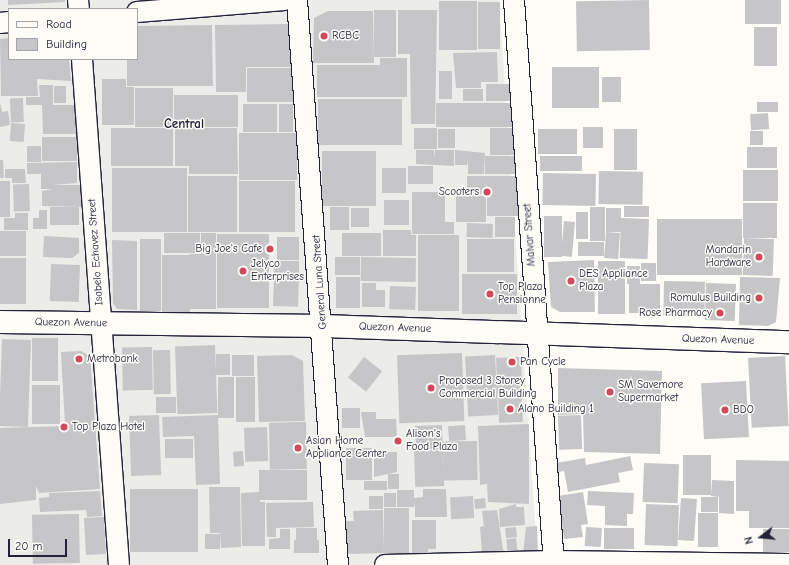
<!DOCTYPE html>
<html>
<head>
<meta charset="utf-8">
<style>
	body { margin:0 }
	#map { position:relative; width:789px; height:565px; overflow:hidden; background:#fdfcf7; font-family:"Comic Neue",sans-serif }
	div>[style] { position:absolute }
	.built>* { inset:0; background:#ecece9 }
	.building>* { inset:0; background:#c6c6c8; transform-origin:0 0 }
	.roads { filter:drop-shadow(1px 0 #22223b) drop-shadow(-1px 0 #22223b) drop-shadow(0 1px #22223b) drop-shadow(0 -1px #22223b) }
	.minor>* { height:20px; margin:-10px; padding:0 10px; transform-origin:10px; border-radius:10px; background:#fdfcf7 }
	.major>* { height:22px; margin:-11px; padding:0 11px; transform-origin:11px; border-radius:11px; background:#fdfcf7 }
	.dots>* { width:11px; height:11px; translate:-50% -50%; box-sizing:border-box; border:2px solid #fdfcf7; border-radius:50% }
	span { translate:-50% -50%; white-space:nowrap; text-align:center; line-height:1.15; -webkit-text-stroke:3px #fdfcf7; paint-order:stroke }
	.poi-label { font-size:11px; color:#22223b }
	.left { translate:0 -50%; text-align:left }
	.right { translate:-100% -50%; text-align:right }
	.street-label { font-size:11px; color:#22223b }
	.quarter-label { font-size:13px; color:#22223b; font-weight:700 }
	.legend { position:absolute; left:8px; top:8px; width:130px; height:52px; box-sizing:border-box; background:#fdfcf7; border:1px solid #a5a5ac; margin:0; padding:5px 7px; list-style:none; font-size:12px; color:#22223b }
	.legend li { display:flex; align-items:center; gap:8px; height:20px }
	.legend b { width:20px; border:1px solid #a5a5ac }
	.north { position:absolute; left:741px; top:517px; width:40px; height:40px; -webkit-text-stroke:3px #fdfcf7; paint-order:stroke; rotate:254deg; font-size:11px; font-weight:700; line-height:16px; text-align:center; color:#22223b }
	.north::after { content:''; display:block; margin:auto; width:14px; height:18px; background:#22223b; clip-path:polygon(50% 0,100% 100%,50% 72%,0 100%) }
	.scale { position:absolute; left:8px; top:539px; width:59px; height:18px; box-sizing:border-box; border:2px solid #22223b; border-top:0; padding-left:5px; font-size:12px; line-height:14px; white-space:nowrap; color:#22223b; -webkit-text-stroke:3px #fdfcf7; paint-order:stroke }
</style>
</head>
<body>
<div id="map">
	<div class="built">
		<div style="clip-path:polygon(evenodd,0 0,499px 0,538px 565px,0 565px,0 0,9px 9px,137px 9px,137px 59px,9px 59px,9px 9px)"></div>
	</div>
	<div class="building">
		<div style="clip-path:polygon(8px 0,65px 0,65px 2px,8px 5px)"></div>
		<div style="left:649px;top:0;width:50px;height:73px;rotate:89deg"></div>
		<div style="left:745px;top:0;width:36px;height:24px"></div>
		<div style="left:439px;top:1px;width:38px;height:49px"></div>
		<div style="left:478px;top:2px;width:22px;height:47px"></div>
		<div style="left:374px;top:10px;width:22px;height:47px"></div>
		<div style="clip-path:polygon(398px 10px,437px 10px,435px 124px,411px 124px,410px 54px,398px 54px)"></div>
		<div style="clip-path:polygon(328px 11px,373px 11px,374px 63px,313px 63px,314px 18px)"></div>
		<div style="clip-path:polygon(290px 24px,291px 67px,246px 67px,246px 92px,216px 92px,215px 25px)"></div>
		<div style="clip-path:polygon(212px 25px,213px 86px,127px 86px,127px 59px,137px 59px,137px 26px)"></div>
		<div style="left:754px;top:27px;width:23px;height:39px"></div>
		<div style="clip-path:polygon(9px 38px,9px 59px,69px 59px,71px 81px,37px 79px,38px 96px,1px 96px,0 39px)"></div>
		<div style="clip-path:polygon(497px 52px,498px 82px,481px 82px,481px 88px,456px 88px,453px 53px)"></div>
		<div style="clip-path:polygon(380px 58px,407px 58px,407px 97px,317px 97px,317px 65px,380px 65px)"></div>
		<div style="left:552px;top:67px;width:47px;height:41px"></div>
		<div style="left:247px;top:68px;width:46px;height:34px"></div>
		<div style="left:439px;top:71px;width:13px;height:28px"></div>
		<div style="left:602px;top:77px;width:19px;height:25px"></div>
		<div style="clip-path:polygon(102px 79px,126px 79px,126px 87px,134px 87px,134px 125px,102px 125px)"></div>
		<div style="left:486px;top:84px;width:30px;height:17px"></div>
		<div style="clip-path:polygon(39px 85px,53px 85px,53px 105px,76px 105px,77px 134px,43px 134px,42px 105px,26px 105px,26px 97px,40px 97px)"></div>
		<div style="left:54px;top:86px;width:12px;height:17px"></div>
		<div style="left:135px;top:88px;width:38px;height:39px"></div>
		<div style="left:463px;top:89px;width:20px;height:12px"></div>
		<div style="left:174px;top:95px;width:64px;height:32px"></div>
		<div style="left:23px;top:98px;width:24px;height:13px;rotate:88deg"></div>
		<div style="left:318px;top:99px;width:84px;height:46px"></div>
		<div style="clip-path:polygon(0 102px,2px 112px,8px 111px,10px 125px,0 127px)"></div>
		<div style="left:757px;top:102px;width:21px;height:10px"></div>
		<div style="clip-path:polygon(436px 103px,501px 103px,501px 109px,501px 103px,518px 103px,518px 127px,436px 127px)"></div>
		<div style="left:277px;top:104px;width:28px;height:34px;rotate:90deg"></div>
		<div style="left:279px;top:104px;width:14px;height:28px"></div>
		<div style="left:768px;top:113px;width:16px;height:18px;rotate:86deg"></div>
		<div style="left:11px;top:123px;width:14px;height:18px;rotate:4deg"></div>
		<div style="left:583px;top:127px;width:20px;height:21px"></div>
		<div style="left:111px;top:128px;width:62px;height:38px"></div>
		<div style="clip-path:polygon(175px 128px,237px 128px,238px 174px,189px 174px,189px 166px,175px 166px)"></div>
		<div style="left:414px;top:128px;width:23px;height:21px"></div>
		<div style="left:490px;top:128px;width:28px;height:27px"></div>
		<div style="left:438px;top:129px;width:17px;height:19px"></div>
		<div style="left:538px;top:129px;width:39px;height:25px"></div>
		<div style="left:614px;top:129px;width:23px;height:41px"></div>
		<div style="left:750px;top:131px;width:13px;height:14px"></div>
		<div style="left:239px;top:133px;width:58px;height:47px"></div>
		<div style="left:42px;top:137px;width:35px;height:24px"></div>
		<div style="left:27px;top:146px;width:14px;height:16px"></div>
		<div style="left:747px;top:147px;width:30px;height:21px"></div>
		<div style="clip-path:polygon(416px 150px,434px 150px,435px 159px,435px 150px,454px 150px,454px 166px,416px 164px)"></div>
		<div style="clip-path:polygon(455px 150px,485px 153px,484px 174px,468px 174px,468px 160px,467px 165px,455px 165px)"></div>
		<div style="left:322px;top:151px;width:54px;height:55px"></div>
		<div style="left:485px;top:156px;width:31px;height:18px"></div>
		<div style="left:540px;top:156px;width:42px;height:15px"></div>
		<div style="clip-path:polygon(0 160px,3px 160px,4px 178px,0 178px)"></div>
		<div style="clip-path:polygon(77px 162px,77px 183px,52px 185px,81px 185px,81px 207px,42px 206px,42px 191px,53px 189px,41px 189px,41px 174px,27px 174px,27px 163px)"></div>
		<div style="left:408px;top:166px;width:25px;height:18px"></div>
		<div style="left:112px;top:168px;width:75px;height:64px"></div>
		<div style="left:382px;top:168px;width:24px;height:25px"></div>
		<div style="clip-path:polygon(5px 169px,25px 169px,26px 183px,12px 183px,12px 178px,5px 178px)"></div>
		<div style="left:743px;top:170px;width:35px;height:31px"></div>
		<div style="left:599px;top:171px;width:44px;height:33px;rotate:1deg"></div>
		<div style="left:543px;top:173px;width:53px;height:32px;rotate:1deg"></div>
		<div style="left:188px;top:176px;width:49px;height:56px"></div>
		<div style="clip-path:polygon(467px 176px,523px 176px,523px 216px,487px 216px,487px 180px,486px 194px,467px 194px)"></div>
		<div style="left:0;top:181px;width:10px;height:36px"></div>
		<div style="left:295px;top:181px;width:51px;height:56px;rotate:90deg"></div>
		<div style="left:29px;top:184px;width:27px;height:16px;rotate:88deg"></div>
		<div style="clip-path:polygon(412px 192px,445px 192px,445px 222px,454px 222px,454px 234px,412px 234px)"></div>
		<div style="left:456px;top:196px;width:30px;height:26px"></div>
		<div style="left:384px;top:200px;width:25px;height:25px"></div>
		<div style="left:743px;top:203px;width:34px;height:35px"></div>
		<div style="left:624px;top:206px;width:25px;height:11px"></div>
		<div style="left:50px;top:207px;width:29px;height:18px"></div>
		<div style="left:330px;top:207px;width:19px;height:23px"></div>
		<div style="left:590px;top:207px;width:15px;height:34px"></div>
		<div style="left:351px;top:208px;width:18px;height:19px"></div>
		<div style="left:606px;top:208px;width:15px;height:24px"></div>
		<div style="clip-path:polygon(39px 210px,47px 210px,47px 229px,33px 229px,33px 218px,39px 218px)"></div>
		<div style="left:576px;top:212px;width:12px;height:27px"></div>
		<div style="clip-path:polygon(15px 213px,28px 213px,28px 230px,4px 230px,4px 218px,15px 218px)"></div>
		<div style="left:544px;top:216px;width:18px;height:41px"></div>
		<div style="left:495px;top:217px;width:20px;height:20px"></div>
		<div style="left:621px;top:218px;width:28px;height:40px;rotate:2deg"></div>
		<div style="left:657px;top:219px;width:85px;height:56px"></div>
		<div style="left:564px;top:221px;width:11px;height:35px;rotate:5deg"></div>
		<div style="left:467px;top:223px;width:26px;height:14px;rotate:2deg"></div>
		<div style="clip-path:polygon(383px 230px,411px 230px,411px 235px,416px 235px,416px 256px,383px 256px)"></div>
		<div style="left:0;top:231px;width:26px;height:25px"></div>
		<div style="left:606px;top:232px;width:14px;height:26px;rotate:4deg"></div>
		<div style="left:164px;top:233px;width:36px;height:20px"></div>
		<div style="left:201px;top:233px;width:15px;height:21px"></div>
		<div style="left:342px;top:233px;width:39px;height:23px"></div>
		<div style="left:217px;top:234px;width:52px;height:74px"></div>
		<div style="left:418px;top:235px;width:41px;height:76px"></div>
		<div style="clip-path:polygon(44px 236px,79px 238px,79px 253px,72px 258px,43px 257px)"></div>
		<div style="left:277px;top:237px;width:22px;height:23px"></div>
		<div style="left:744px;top:238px;width:30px;height:37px;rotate:2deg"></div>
		<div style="left:161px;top:239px;width:72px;height:21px;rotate:90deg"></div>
		<div style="left:467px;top:239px;width:47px;height:33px"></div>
		<div style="clip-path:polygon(112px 240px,137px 241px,137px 310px,117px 309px,113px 303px)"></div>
		<div style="left:578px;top:242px;width:26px;height:14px"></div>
		<div style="left:216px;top:254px;width:55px;height:26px;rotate:90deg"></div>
		<div style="left:162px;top:255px;width:28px;height:57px"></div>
		<div style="left:335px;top:257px;width:25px;height:18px"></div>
		<div style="left:361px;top:257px;width:55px;height:24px;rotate:1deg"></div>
		<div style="left:0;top:258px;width:26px;height:46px"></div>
		<div style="clip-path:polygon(594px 260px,595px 312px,560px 312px,551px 307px,548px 262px)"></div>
		<div style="left:274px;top:261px;width:25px;height:16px"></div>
		<div style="left:598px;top:261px;width:27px;height:53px"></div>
		<div style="left:641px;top:263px;width:15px;height:18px"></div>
		<div style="left:51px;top:264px;width:29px;height:37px;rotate:2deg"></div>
		<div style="left:627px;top:266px;width:13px;height:18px"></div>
		<div style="left:462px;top:274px;width:55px;height:40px"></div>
		<div style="left:336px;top:277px;width:24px;height:31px"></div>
		<div style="clip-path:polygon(740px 277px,780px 278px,776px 322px,768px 326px,739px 325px)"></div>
		<div style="left:274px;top:278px;width:25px;height:28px;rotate:2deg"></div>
		<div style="left:664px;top:281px;width:41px;height:35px;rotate:1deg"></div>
		<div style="clip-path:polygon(362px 283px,376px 283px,376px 290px,385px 290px,385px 307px,362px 307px)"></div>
		<div style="left:706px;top:283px;width:30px;height:37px;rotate:2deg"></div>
		<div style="left:660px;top:284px;width:29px;height:31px;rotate:90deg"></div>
		<div style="left:390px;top:286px;width:26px;height:23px;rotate:2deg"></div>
		<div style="left:32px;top:338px;width:26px;height:43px"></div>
		<div style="left:2px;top:339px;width:29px;height:87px;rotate:2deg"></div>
		<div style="left:215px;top:345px;width:68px;height:40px;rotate:88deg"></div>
		<div style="left:152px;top:347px;width:43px;height:30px;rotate:89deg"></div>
		<div style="left:170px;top:350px;width:44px;height:17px;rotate:89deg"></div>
		<div style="clip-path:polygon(81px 351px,90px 356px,100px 489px,39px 493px,36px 486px,36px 500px,0 504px,0 428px,65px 426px,61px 352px)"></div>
		<div style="left:462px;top:353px;width:68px;height:65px;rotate:88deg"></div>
		<div style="left:216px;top:354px;width:14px;height:21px"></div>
		<div style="left:232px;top:355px;width:22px;height:21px"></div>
		<div style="clip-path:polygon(292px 355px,303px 361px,305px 421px,259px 422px,257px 356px)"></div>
		<div style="left:495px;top:355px;width:60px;height:30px;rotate:87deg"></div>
		<div style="left:785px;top:356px;width:70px;height:37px;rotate:87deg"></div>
		<div style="left:364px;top:357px;width:23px;height:26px;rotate:38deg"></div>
		<div style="left:521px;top:357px;width:37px;height:25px;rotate:88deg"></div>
		<div style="clip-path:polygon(558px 368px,662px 371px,660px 454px,584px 452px,583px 414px,558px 415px)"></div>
		<div style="left:218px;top:377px;width:16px;height:41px"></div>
		<div style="left:236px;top:377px;width:19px;height:45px"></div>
		<div style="left:746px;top:381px;width:56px;height:45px;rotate:87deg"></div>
		<div style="left:32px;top:385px;width:28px;height:39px"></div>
		<div style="left:522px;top:395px;width:27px;height:24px;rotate:88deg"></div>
		<div style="left:156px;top:397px;width:20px;height:16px"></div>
		<div style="left:360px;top:408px;width:20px;height:18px;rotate:90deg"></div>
		<div style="clip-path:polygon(361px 412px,376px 412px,376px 419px,396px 419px,397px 437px,365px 437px)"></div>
		<div style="left:159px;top:415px;width:60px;height:30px;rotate:88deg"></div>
		<div style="clip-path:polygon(218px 415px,220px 484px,196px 485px,194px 436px,163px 437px,162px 417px)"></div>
		<div style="left:581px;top:415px;width:34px;height:23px;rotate:88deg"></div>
		<div style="left:306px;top:422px;width:47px;height:37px;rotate:89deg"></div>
		<div style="clip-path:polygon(529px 424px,529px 504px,488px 502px,487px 484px,480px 485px,478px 426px)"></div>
		<div style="left:442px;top:425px;width:24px;height:27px;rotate:88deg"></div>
		<div style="left:465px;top:425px;width:15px;height:17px;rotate:86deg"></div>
		<div style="left:267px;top:427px;width:34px;height:23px;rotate:88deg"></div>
		<div style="left:193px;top:439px;width:19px;height:28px;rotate:90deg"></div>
		<div style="left:477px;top:441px;width:39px;height:34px;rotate:89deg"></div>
		<div style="left:346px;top:448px;width:26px;height:32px"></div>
		<div style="left:443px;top:450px;width:36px;height:29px;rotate:88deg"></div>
		<div style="left:243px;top:451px;width:15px;height:10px;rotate:86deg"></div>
		<div style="clip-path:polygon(374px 452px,397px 452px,397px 472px,374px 477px)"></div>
		<div style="left:683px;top:455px;width:28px;height:40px"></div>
		<div style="clip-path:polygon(630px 456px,633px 470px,618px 473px,620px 482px,568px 492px,564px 471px,558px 472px,556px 463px,585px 458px,586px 465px)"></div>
		<div style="clip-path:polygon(736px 460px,789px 461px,789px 528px,749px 528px,749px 511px,736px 511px)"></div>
		<div style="left:644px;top:463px;width:35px;height:39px;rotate:2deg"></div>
		<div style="left:307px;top:470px;width:30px;height:48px;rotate:90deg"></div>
		<div style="left:388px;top:474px;width:11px;height:15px"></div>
		<div style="clip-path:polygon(712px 480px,734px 481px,734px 514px,719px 513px,719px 497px,711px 496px)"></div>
		<div style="left:364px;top:481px;width:23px;height:9px"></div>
		<div style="clip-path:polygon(209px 487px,240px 487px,241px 547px,221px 548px,220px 533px,210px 533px)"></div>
		<div style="left:130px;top:489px;width:68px;height:63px"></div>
		<div style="clip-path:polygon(423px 489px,446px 489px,447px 517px,415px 517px,415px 503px,414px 507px,397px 507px,397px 490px,414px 490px,414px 498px,423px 497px)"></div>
		<div style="clip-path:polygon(100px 491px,102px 516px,87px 517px,86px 510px,40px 512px,39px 498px,49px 497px,49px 493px)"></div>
		<div style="clip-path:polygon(588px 491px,634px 493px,633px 514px,627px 514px,627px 526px,605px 525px,605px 506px,587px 505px)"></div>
		<div style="clip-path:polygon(260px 492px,260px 502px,265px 502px,265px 546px,242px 546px,241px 493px)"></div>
		<div style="clip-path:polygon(583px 492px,588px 524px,581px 525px,583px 537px,564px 539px,558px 496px)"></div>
		<div style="left:384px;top:493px;width:12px;height:14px"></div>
		<div style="left:369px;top:496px;width:14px;height:13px"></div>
		<div style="left:473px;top:496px;width:22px;height:23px;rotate:87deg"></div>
		<div style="left:701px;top:497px;width:17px;height:15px"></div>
		<div style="left:485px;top:498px;width:10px;height:11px;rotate:84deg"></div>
		<div style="left:681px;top:498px;width:16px;height:42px;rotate:4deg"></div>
		<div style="clip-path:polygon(313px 502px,314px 527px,276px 528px,276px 537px,267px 537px,266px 503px)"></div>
		<div style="clip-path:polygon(516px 504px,516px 507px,524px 507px,525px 525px,500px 527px,499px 509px)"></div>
		<div style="left:646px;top:504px;width:33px;height:41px;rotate:2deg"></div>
		<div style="left:409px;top:508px;width:47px;height:25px;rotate:90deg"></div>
		<div style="clip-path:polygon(383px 510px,384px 553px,347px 554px,346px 521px,354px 521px,353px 511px)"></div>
		<div style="clip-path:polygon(497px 510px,504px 555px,494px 556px,494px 551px,482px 552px,480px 527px,484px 526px,482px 511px)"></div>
		<div style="left:698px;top:513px;width:20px;height:34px"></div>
		<div style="left:79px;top:514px;width:49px;height:47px;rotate:89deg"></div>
		<div style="left:104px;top:517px;width:37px;height:20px;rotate:87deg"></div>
		<div style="clip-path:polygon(412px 520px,436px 520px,436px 549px,428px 549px,428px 555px,412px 555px)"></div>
		<div style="clip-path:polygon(537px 526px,538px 553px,523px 554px,526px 527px)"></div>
		<div style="left:516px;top:527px;width:10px;height:11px;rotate:84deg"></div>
		<div style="left:586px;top:527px;width:16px;height:19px;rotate:4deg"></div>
		<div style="left:296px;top:528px;width:21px;height:12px"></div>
		<div style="left:604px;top:528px;width:30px;height:21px"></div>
		<div style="clip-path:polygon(280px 529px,290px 529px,290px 549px,269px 549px,269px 539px,280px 538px)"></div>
		<div style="left:763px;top:529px;width:26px;height:23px"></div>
		<div style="left:220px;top:534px;width:15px;height:15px;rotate:90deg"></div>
		<div style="left:516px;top:538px;width:17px;height:10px;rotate:83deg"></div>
		<div style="left:319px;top:540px;width:13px;height:25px;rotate:90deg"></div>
	</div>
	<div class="roads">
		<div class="minor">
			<div style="left:78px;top:0;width:9px;rotate:84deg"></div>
			<div style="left:297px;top:0;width:566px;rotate:85.85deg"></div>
			<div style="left:514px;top:0;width:566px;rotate:85.95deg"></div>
			<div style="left:137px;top:12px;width:148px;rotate:-4.6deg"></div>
			<div style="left:0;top:23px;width:9px;rotate:-6deg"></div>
			<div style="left:82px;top:59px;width:507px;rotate:85.82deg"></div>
			<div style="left:385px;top:565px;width:168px;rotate:-1.4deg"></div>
			<div style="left:553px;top:561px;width:236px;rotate:0.7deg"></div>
		</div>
		<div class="major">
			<div style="left:0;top:322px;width:323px;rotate:0.7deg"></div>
			<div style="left:323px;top:326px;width:466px;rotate:2deg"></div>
		</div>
	</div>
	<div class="dots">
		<div style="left:324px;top:36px;background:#d1495b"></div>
		<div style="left:487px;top:192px;background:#d1495b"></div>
		<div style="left:270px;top:249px;background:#d1495b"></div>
		<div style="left:759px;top:257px;background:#d1495b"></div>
		<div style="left:243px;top:271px;background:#d1495b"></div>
		<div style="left:571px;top:281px;background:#d1495b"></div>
		<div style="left:490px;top:294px;background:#d1495b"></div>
		<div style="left:759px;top:298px;background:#d1495b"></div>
		<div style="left:720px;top:313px;background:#d1495b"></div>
		<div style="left:79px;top:359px;background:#d1495b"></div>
		<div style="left:512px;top:362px;background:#d1495b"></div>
		<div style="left:431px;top:388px;background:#d1495b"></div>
		<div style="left:610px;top:392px;background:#d1495b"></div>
		<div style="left:510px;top:409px;background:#d1495b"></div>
		<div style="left:725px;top:410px;background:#d1495b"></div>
		<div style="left:64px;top:427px;background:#d1495b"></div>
		<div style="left:398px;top:441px;background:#d1495b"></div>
		<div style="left:298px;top:448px;background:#d1495b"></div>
	</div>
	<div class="poi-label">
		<span class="left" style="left:332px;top:36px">RCBC</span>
		<span class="right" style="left:479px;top:192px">Scooters</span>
		<span class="right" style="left:262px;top:249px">Big Joe's Cafe</span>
		<span class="right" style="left:751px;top:257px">Mandarin<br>Hardware</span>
		<span class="left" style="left:251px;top:271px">Jelyco<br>Enterprises</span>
		<span class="left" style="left:579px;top:281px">DES Appliance<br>Plaza</span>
		<span class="left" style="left:498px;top:294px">Top Plaza<br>Pensionne</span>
		<span class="right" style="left:751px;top:298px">Romulus Building</span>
		<span class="right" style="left:712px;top:313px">Rose Pharmacy</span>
		<span class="left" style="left:87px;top:359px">Metrobank</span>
		<span class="left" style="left:520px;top:362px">Pan Cycle</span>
		<span class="left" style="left:439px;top:388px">Proposed 3 Storey<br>Commercial Building</span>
		<span class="left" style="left:618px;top:392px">SM Savemore<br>Supermarket</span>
		<span class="left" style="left:518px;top:409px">Alano Building 1</span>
		<span class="left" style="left:733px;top:410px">BDO</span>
		<span class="left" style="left:72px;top:427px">Top Plaza Hotel</span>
		<span class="left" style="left:406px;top:441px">Alison's<br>Food Plaza</span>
		<span class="left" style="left:306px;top:448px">Asian Home<br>Appliance Center</span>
	</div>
	<div class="street-label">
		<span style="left:530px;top:235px;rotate:-94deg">Malvar Street</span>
		<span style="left:96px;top:252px;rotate:-94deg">Isabelo Echavez Street</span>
		<span style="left:320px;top:282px;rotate:-94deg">General Luna Street</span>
		<span style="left:71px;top:323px;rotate:1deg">Quezon Avenue</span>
		<span style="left:395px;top:328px;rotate:2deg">Quezon Avenue</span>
		<span style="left:718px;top:340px;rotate:2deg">Quezon Avenue</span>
	</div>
	<div class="quarter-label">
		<span style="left:184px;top:124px">Central</span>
	</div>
	<ul class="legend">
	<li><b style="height:5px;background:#fdfcf7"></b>Road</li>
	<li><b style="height:11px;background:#c6c6c8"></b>Building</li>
	</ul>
	<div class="north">N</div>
	<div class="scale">20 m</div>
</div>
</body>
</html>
